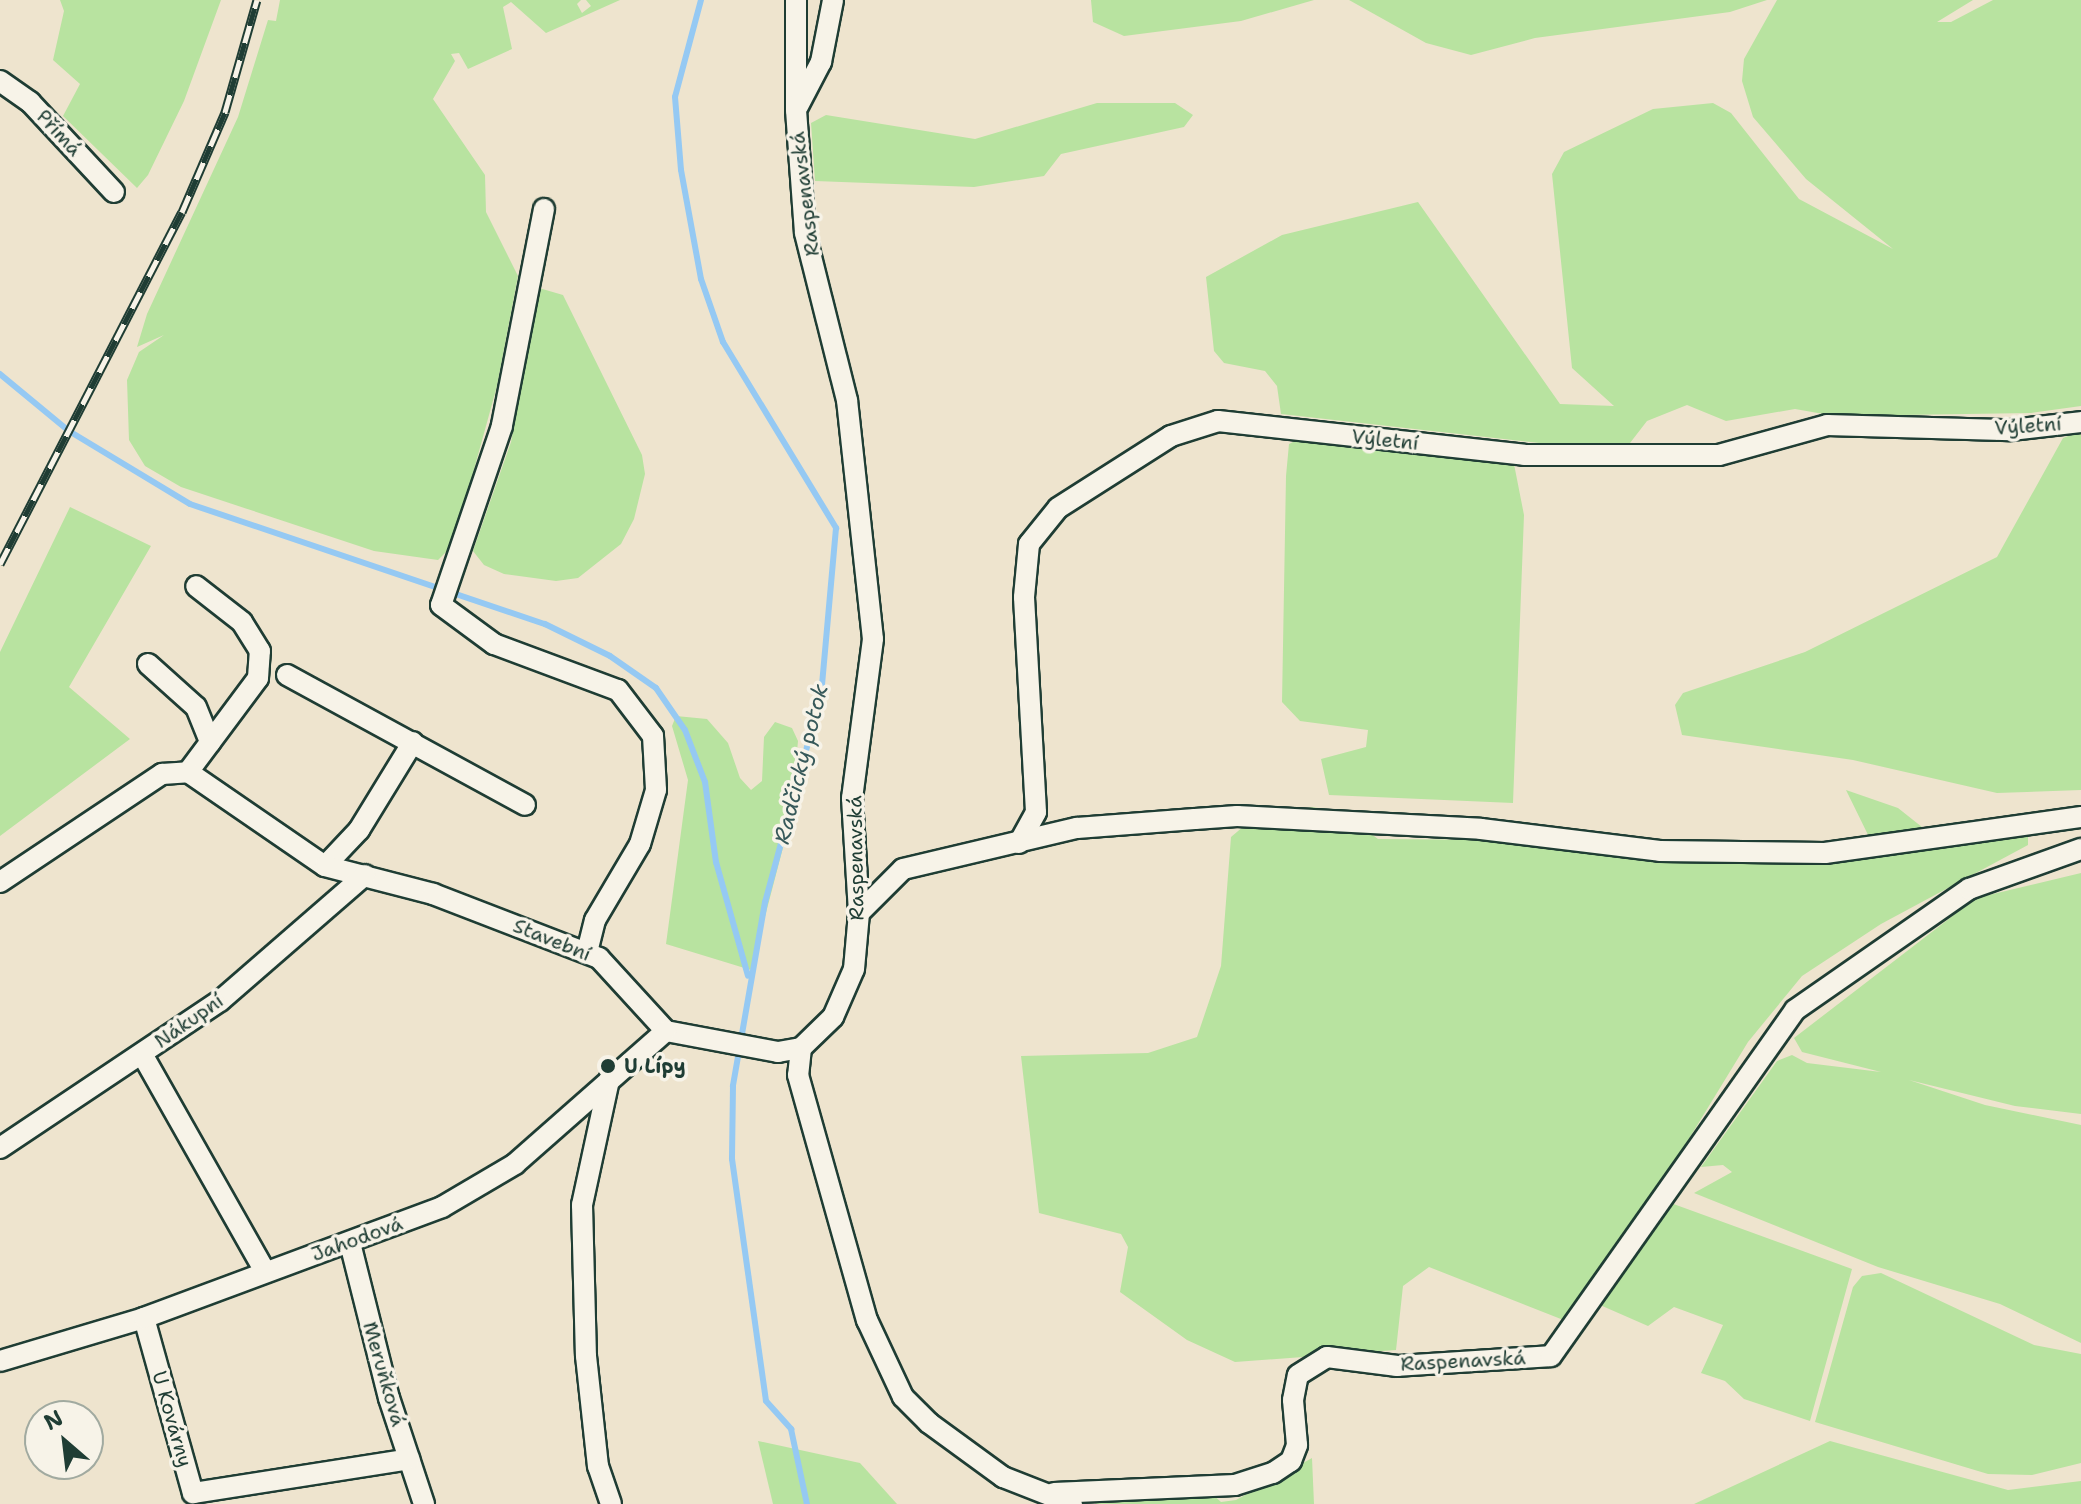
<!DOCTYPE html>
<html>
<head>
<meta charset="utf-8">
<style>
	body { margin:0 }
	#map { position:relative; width:2081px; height:1504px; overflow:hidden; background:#eee4ce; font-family:"Shantell Sans",sans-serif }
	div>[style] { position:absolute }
	.green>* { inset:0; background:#b8e3a0 }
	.stream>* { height:6px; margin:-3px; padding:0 3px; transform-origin:3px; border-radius:3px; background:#95c9f3 }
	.roads { filter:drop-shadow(2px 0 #1f3d34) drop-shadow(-2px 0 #1f3d34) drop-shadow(0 2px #1f3d34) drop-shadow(0 -2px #1f3d34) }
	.street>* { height:20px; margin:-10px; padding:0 10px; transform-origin:10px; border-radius:10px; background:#f7f3e8 }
	.rail>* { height:9px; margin-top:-4.5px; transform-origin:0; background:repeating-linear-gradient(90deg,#f7f3e8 0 18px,#1f3d34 0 36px); box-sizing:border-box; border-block:2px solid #1f3d34 }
	.dots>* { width:22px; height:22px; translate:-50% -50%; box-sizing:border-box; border:4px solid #f7f3e8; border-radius:50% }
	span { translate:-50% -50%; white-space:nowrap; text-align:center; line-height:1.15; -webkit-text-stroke:7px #f7f3e8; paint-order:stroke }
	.street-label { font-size:20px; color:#1f3d34 }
	.poi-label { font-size:20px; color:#1f3d34; font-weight:700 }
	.left { translate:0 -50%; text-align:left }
	.water-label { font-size:22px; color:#37595a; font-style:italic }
	.north { position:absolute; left:24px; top:1400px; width:80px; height:80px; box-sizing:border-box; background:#f7f3e8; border:2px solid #a1aaa0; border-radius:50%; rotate:332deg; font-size:22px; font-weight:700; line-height:32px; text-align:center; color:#1f3d34 }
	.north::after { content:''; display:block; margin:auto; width:28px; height:36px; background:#1f3d34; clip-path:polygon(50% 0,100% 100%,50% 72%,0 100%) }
</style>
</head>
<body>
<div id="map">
	<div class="green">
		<div style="clip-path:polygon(60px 0,221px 0,184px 101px,148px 175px,137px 188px,63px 116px,80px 84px,53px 60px,64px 11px)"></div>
		<div style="clip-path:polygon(280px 0,581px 0,577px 4px,582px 13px,591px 6px,586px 0,620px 0,546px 33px,511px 2px,503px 7px,512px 49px,468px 69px,459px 53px,451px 54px,455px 61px,433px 99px,485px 175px,486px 212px,518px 276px,497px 386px,459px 524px,450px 548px,438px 560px,374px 551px,181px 487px,145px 466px,129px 440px,127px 380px,139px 352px,164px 335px,137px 347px,147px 314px,238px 117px,268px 20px,276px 21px)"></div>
		<div style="clip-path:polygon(1091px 0,1314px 0,1241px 21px,1124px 36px,1093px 22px)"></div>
		<div style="clip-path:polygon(1349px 0,1767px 0,1730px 12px,1535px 38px,1471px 55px,1426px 43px)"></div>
		<div style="clip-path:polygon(1777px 0,1973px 0,1937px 22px,1951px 22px,1993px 0,2081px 0,2081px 406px,2031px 413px,1835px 416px,1795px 409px,1726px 421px,1687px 405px,1647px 421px,1630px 443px,1539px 443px,1281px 414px,1277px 386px,1265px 371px,1224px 363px,1214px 351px,1206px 277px,1282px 235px,1418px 202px,1560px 404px,1614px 406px,1572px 368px,1552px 174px,1564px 152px,1653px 109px,1713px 103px,1731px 113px,1799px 199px,1893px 249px,1806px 179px,1753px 117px,1742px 81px,1744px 59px)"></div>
		<div style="clip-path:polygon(1097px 103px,1175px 103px,1193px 115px,1184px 127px,1061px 154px,1044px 176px,974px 187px,815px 181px,811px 123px,826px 115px,975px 139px)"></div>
		<div style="clip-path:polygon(539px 288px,563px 295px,642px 455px,645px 474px,634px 519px,621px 544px,578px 578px,556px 581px,504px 574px,484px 565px,473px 551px,511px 442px)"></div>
		<div style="clip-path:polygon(2081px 431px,2081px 790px,1997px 793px,1853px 760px,1682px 735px,1675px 705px,1683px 693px,1805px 652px,1997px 557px,2063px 438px)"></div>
		<div style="clip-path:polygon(1295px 441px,1514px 464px,1524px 515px,1513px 803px,1329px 795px,1321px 759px,1366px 747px,1368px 730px,1300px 721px,1282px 702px,1286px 476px,1289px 444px)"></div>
		<div style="clip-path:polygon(70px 507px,151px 546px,69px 687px,130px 739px,0 836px,0 652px)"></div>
		<div style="clip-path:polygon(676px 716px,707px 719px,728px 743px,740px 778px,751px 790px,762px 781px,764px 737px,775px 722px,792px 728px,798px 741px,791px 817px,751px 970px,666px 944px,688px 780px,672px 726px)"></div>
		<div style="clip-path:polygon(1846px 790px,1898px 808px,1927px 831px,2028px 831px,2028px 845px,1881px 924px,1802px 976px,1748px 1042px,1668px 1173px,1566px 1321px,1429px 1267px,1403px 1286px,1396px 1350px,1235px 1362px,1187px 1340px,1120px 1292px,1128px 1247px,1121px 1234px,1039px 1213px,1021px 1056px,1148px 1053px,1197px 1037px,1221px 966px,1231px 837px,1244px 826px,1311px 807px,1340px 811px,1378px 839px,1872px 843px)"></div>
		<div style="clip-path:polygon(2081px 873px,2081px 1114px,2015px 1106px,1909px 1080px,1985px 1105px,2081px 1125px,2081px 1343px,2000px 1304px,1878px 1267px,1694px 1193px,1732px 1172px,1723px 1165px,1701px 1167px,1777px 1061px,1792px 1055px,1807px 1063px,1881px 1072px,1802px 1052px,1794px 1038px,1976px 898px)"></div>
		<div style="clip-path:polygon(1668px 1202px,1852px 1269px,1810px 1421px,1744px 1399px,1725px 1381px,1701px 1373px,1723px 1325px,1674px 1307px,1648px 1326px,1600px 1305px)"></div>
		<div style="clip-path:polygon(1881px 1273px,2034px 1345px,2081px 1354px,2081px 1463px,2032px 1475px,1988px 1474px,1815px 1422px,1853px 1287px,1862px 1276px)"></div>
		<div style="clip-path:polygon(758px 1441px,860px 1463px,897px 1504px,773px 1504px)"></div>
		<div style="clip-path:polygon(1830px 1441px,2008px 1490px,2081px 1481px,2081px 1504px,1694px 1504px)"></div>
		<div style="clip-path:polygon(1312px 1458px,1314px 1504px,1095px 1504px,1098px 1497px,1212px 1494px,1221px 1502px,1236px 1500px)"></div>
	</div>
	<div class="stream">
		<div style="left:701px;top:0;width:100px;rotate:105deg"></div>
		<div style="left:675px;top:97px;width:73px;rotate:85.3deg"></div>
		<div style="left:681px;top:170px;width:111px;rotate:79.6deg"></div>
		<div style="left:701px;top:279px;width:67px;rotate:70.8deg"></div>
		<div style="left:723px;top:342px;width:218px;rotate:58.7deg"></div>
		<div style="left:836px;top:528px;width:168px;rotate:95.1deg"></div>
		<div style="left:821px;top:695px;width:214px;rotate:105.1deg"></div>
		<div style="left:765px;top:902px;width:187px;rotate:99.9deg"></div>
		<div style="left:733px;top:1086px;width:73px;rotate:90.8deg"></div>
		<div style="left:732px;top:1159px;width:244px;rotate:82deg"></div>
		<div style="left:766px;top:1401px;width:38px;rotate:48deg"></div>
		<div style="left:791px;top:1429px;width:77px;rotate:78deg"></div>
		<div style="left:0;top:374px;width:89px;rotate:39.6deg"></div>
		<div style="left:69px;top:431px;width:141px;rotate:31.1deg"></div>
		<div style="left:190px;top:504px;width:375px;rotate:18.7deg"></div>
		<div style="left:545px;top:624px;width:72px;rotate:26.2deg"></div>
		<div style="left:610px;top:656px;width:56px;rotate:34.8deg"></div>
		<div style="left:656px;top:688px;width:51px;rotate:55.4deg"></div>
		<div style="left:685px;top:730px;width:56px;rotate:69deg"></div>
		<div style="left:705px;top:782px;width:81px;rotate:82.2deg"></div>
		<div style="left:716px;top:862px;width:118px;rotate:74.3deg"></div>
	</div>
	<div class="roads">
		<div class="street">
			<div style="left:796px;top:0;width:110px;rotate:90deg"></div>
			<div style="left:796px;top:110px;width:123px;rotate:85.8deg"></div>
			<div style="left:805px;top:233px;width:172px;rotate:75.9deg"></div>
			<div style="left:847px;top:400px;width:240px;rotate:83.8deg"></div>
			<div style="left:873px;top:639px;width:160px;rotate:97.5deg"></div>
			<div style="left:852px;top:798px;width:115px;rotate:86.5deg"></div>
			<div style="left:859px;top:913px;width:56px;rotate:95.1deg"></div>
			<div style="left:854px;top:969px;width:52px;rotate:113.6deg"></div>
			<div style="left:833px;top:1017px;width:45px;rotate:135.9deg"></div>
			<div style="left:801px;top:1048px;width:27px;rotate:96deg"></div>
			<div style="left:798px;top:1075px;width:255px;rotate:74.3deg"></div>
			<div style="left:867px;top:1320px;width:85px;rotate:64.9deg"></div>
			<div style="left:903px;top:1397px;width:37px;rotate:45deg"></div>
			<div style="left:929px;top:1423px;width:92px;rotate:36.1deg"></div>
			<div style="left:1003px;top:1477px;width:74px;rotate:21.4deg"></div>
			<div style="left:0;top:81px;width:37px;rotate:35deg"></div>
			<div style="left:30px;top:102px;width:123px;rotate:47deg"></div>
			<div style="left:798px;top:106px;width:50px;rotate:-62.4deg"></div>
			<div style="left:821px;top:62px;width:63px;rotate:-79deg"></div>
			<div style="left:544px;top:209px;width:221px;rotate:101deg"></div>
			<div style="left:502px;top:426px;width:189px;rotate:108.8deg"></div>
			<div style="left:441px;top:605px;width:66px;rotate:36.3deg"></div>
			<div style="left:494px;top:644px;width:132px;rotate:20.4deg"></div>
			<div style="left:618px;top:690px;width:58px;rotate:52.7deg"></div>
			<div style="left:653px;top:736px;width:54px;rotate:86.8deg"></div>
			<div style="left:656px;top:790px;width:56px;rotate:106.5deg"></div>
			<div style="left:640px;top:844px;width:88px;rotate:120.6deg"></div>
			<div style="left:595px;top:920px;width:33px;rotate:104deg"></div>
			<div style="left:148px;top:664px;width:64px;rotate:41.9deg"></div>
			<div style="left:196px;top:707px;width:38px;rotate:68deg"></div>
			<div style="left:287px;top:675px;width:271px;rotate:28.6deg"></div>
			<div style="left:188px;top:772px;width:117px;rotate:-53.3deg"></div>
			<div style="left:258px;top:678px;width:27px;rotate:-86deg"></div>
			<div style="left:260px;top:651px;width:34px;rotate:-122deg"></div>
			<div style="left:242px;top:622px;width:58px;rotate:-142deg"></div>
			<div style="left:1019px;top:843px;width:35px;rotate:-61deg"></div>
			<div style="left:1036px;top:812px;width:215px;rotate:-93.2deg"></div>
			<div style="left:1024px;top:597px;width:53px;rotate:-84.6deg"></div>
			<div style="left:1029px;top:544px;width:46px;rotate:-51.1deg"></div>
			<div style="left:1058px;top:508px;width:134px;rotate:-32.5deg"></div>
			<div style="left:1171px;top:436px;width:49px;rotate:-17.7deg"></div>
			<div style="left:1218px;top:421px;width:308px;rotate:6.3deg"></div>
			<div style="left:1524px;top:455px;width:195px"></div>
			<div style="left:1719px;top:455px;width:112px;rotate:-15.5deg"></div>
			<div style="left:1827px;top:425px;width:184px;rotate:1.6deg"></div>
			<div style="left:2011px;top:430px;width:70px;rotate:-6.5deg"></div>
			<div style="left:325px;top:866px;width:50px;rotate:-46.6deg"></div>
			<div style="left:359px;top:830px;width:103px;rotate:-58.5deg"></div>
			<div style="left:0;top:882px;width:195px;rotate:-33.7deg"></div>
			<div style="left:162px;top:774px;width:26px;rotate:-4deg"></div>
			<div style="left:188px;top:772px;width:166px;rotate:34.5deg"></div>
			<div style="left:325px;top:866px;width:112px;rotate:14.5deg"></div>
			<div style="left:433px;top:894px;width:178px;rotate:21.1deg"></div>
			<div style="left:599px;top:958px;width:99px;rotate:47.5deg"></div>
			<div style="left:666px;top:1031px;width:114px;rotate:10.6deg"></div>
			<div style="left:778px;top:1052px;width:23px;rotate:-10deg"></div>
			<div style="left:859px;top:913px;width:62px;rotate:-45deg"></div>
			<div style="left:903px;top:869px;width:179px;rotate:-13.3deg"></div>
			<div style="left:1077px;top:828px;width:118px;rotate:-4.4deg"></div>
			<div style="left:1195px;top:819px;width:42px;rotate:-4.1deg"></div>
			<div style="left:1237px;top:816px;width:244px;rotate:3deg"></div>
			<div style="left:1481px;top:829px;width:180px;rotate:7deg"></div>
			<div style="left:1660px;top:851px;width:165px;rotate:0.7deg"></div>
			<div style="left:1825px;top:853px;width:259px;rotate:-8deg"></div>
			<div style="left:142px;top:1054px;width:249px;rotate:60.5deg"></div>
			<div style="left:609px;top:1080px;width:128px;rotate:102.2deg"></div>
			<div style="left:582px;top:1205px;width:151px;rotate:88.5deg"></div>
			<div style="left:586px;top:1356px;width:111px;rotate:83.8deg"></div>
			<div style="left:598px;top:1466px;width:40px;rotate:71.1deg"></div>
			<div style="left:0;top:1148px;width:265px;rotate:-33.8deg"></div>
			<div style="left:220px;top:1001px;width:192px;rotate:-41deg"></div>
			<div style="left:350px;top:1243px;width:160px;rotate:75.9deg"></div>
			<div style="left:389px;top:1398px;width:112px;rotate:71.7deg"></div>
			<div style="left:144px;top:1318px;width:182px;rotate:74.4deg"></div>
			<div style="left:193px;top:1493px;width:219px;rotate:-8.9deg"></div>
			<div style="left:0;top:1361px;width:150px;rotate:-16.6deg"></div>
			<div style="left:144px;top:1318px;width:318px;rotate:-20.4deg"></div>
			<div style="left:442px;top:1207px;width:85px;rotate:-30.5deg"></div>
			<div style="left:515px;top:1164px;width:201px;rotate:-41.4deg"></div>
			<div style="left:1054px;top:1493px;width:181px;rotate:-2.5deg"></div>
			<div style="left:1235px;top:1485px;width:40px;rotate:-18deg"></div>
			<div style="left:1273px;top:1473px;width:22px;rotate:-34deg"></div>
			<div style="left:1291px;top:1461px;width:17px;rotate:-69deg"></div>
			<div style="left:1297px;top:1445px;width:45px;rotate:-95.1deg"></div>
			<div style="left:1293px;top:1400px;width:25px;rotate:-79deg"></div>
			<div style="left:1298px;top:1375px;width:34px;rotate:-32deg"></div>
			<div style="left:1327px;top:1357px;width:71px;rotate:7.3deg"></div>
			<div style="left:1397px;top:1366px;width:154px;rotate:-3.7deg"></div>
			<div style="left:1551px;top:1356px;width:423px;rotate:-54.8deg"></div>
			<div style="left:1795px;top:1010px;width:212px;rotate:-34.8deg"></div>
			<div style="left:1969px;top:889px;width:119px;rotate:-19.7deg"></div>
		</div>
	</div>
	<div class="rail">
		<div style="left:0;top:564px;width:396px;rotate:-62.7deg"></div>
		<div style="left:182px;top:212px;width:109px;rotate:-66.7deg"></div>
		<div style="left:225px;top:112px;width:116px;rotate:-74.1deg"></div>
	</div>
	<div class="dots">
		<div style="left:608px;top:1066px;background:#1f3d34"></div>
	</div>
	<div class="street-label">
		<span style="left:59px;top:133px;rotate:47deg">Přímá</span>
		<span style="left:805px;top:194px;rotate:-97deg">Raspenavská</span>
		<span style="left:2028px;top:426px;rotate:-4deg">Výletní</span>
		<span style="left:1385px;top:440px;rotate:6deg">Výletní</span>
		<span style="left:856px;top:858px;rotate:-91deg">Raspenavská</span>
		<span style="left:552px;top:940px;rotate:22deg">Stavební</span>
		<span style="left:189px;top:1021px;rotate:-35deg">Nákupní</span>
		<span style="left:357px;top:1239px;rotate:-20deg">Jahodová</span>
		<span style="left:1463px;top:1361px;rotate:-3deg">Raspenavská</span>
		<span style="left:384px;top:1374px;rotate:74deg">Meruňková</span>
		<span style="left:172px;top:1419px;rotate:74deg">U Kovárny</span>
	</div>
	<div class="poi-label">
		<span class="left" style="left:624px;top:1066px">U Lípy</span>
	</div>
	<div class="water-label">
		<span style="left:801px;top:764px;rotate:-76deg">Radčický potok</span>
	</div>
	<div class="north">N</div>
</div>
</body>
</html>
